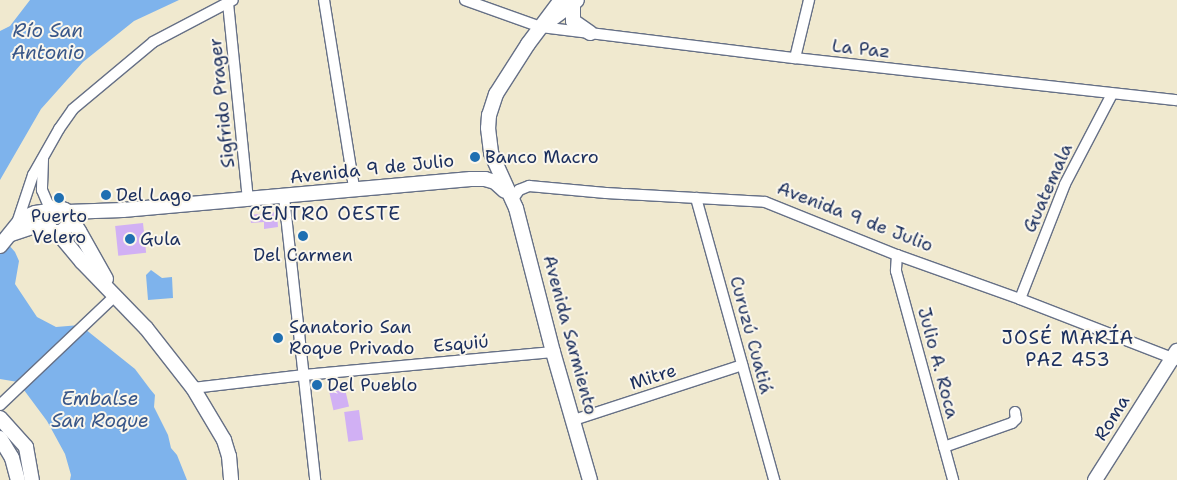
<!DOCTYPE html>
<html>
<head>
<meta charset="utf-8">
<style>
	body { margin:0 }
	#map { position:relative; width:1177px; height:480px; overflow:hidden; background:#f0e9cf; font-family:"Shantell Sans",sans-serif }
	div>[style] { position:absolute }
	.water>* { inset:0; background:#7eb3ec }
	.building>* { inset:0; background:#d1b0f4; transform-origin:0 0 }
	.roads { filter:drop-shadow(1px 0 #667086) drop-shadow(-1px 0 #667086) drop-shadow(0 1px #667086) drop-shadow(0 -1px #667086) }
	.street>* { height:10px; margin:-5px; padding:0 5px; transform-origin:5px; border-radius:5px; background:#fff }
	.secondary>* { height:14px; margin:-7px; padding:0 7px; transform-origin:7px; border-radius:7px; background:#fff }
	.dots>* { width:14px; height:14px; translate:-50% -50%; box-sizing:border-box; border:2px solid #fbf7ec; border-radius:50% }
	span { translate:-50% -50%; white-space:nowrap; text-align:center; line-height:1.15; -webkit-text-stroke:4px #fbf7ec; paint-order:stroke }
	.street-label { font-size:18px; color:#1b2f5e }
	.poi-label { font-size:18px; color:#1b2f5e }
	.left { translate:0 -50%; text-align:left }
	.water-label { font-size:19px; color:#395789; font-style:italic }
	.neighbourhood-label { font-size:19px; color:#1b2f5e; letter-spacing:1px }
</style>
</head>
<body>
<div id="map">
	<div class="water">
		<div style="clip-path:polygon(30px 0,179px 0,134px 21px,83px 62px,41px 109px,0 180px,0 31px,10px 26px)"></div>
		<div style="clip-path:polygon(0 235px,15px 252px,19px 261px,15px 284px,37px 317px,56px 327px,80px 325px,135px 369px,150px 389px,155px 395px,154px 407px,168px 435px,171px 448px,177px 455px,187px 480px,70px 480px,71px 475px,65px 454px,47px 421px,18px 382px,0 379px)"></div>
		<div style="clip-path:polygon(151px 270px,162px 278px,172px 277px,173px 298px,148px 300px,146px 275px)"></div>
	</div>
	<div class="building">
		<div style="clip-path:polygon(277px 212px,278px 227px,264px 229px,264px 222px,251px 223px,250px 215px)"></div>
		<div style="left:143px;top:223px;width:30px;height:28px;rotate:84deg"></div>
		<div style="left:345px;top:389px;width:18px;height:16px;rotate:77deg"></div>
		<div style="left:359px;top:410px;width:30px;height:15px;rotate:82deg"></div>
	</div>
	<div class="roads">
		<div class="street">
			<div style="left:324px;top:0;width:190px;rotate:80.9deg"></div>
			<div style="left:465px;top:0;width:81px;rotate:19.6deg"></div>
			<div style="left:541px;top:27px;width:256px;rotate:7deg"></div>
			<div style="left:795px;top:58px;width:384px;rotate:6.3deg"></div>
			<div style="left:228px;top:3px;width:198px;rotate:84.2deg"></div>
			<div style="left:795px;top:58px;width:60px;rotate:-76.4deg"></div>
			<div style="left:43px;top:159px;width:31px;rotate:92deg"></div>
			<div style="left:42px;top:190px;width:15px;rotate:67deg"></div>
			<div style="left:48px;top:204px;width:8px;rotate:30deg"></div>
			<div style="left:284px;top:197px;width:285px;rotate:83.7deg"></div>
			<div style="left:696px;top:198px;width:293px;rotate:74.5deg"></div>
			<div style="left:513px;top:199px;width:11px;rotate:-56deg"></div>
			<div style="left:519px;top:190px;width:11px;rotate:-22deg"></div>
			<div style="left:529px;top:186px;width:77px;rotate:5.2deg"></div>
			<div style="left:606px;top:193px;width:159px;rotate:3.2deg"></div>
			<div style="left:765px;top:202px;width:142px;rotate:21.9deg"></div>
			<div style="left:897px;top:255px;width:131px;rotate:19.7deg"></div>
			<div style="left:1020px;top:299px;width:168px;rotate:21.2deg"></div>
			<div style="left:17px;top:223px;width:51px;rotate:-71.6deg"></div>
			<div style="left:33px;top:175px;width:53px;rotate:-60.5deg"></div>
			<div style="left:59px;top:129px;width:24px;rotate:-55deg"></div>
			<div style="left:73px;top:109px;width:104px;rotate:-39.9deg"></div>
			<div style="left:153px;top:42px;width:90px;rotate:-27.7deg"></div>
			<div style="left:897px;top:255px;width:16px;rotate:94deg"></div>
			<div style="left:896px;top:271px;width:217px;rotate:74.7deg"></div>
			<div style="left:1020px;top:299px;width:123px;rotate:-68.6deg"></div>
			<div style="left:1065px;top:184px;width:102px;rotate:-62.4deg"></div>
			<div style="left:193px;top:388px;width:112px;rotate:-6.7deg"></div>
			<div style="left:304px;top:375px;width:250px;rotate:-5.3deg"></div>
			<div style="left:0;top:405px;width:160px;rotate:-43.5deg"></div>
			<div style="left:574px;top:420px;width:177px;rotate:-18.1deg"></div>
			<div style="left:944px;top:447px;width:72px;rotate:-19.4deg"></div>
			<div style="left:1012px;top:423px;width:6px;rotate:-45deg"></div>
			<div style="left:1016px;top:419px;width:7px;rotate:-98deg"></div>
		</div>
		<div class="secondary">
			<div style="left:561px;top:0;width:55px;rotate:126.9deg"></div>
			<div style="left:528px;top:44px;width:59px;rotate:122.6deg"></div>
			<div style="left:496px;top:94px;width:22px;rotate:108deg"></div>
			<div style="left:489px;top:115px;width:13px;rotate:94deg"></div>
			<div style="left:488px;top:128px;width:25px;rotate:83deg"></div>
			<div style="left:491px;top:153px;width:60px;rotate:65.6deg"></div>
			<div style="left:516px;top:208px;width:149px;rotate:75.6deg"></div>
			<div style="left:553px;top:352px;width:133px;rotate:73.9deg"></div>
			<div style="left:573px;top:5px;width:16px;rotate:90deg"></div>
			<div style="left:573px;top:21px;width:21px;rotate:35deg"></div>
			<div style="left:552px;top:19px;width:31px;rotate:-37deg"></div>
			<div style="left:67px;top:212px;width:56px;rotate:-2deg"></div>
			<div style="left:123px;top:210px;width:349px;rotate:-5.1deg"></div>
			<div style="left:471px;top:179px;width:14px"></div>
			<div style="left:485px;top:179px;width:10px;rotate:17deg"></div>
			<div style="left:495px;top:182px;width:13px;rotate:42deg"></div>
			<div style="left:70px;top:216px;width:8px;rotate:90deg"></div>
			<div style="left:70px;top:224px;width:12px;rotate:138deg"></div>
			<div style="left:61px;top:232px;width:8px;rotate:180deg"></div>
			<div style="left:53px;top:232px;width:11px;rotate:-128deg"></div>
			<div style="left:46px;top:223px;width:9px;rotate:-84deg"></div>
			<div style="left:47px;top:214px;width:7px;rotate:-45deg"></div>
			<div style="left:52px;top:209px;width:6px;rotate:-18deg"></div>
			<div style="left:58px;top:207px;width:8px;rotate:23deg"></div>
			<div style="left:65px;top:210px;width:6px;rotate:45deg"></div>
			<div style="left:69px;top:214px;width:20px;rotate:60deg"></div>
			<div style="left:79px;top:231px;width:55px;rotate:60.6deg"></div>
			<div style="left:57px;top:232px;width:39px;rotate:50deg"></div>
			<div style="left:82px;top:262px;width:92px;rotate:45.9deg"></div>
			<div style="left:146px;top:328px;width:76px;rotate:51.9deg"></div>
			<div style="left:193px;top:388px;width:61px;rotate:59.2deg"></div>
			<div style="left:224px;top:440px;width:17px;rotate:73deg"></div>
			<div style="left:229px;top:456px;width:24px;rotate:85deg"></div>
			<div style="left:11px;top:234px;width:22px;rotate:-18deg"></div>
			<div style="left:32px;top:227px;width:16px"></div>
			<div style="left:0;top:246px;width:36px;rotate:-51deg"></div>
			<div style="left:23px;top:218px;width:13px;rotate:-23deg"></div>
			<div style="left:35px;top:213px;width:14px;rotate:-8deg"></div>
			<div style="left:0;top:418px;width:39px;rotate:48deg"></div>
			<div style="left:26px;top:447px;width:34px;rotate:80deg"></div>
			<div style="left:0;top:438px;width:23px;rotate:59deg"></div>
			<div style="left:12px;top:458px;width:23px;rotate:75deg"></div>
			<div style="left:1095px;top:480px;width:153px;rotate:-57.6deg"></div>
		</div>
	</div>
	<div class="dots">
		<div style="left:475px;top:157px;background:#1f6fb2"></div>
		<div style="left:106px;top:195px;background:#1f6fb2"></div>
		<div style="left:59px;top:198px;background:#1f6fb2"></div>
		<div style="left:303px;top:236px;background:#1f6fb2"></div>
		<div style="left:130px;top:239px;background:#1f6fb2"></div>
		<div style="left:278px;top:338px;background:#1f6fb2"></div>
		<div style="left:317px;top:385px;background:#1f6fb2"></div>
	</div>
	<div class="street-label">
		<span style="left:861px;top:49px;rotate:6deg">La Paz</span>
		<span style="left:222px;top:103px;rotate:-96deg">Sigfrido Prager</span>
		<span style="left:372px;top:169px;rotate:-6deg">Avenida 9 de Julio</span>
		<span style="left:1048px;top:188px;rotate:-66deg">Guatemala</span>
		<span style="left:855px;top:217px;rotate:21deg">Avenida 9 de Julio</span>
		<span style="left:570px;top:335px;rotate:75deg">Avenida Sarmiento</span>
		<span style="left:751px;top:335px;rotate:75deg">Curuzú Cuatiá</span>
		<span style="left:461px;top:344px;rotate:-5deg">Esquiú</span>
		<span style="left:938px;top:363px;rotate:75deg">Julio A. Roca</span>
		<span style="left:653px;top:377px;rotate:-18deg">Mitre</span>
		<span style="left:1112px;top:418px;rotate:-58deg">Roma</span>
	</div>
	<div class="poi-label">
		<span class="left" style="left:485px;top:157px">Banco Macro</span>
		<span class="left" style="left:116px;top:195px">Del Lago</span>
		<span style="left:59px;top:227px">Puerto<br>Velero</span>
		<span class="left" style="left:140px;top:239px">Gula</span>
		<span style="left:303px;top:255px">Del Carmen</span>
		<span class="left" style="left:289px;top:338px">Sanatorio San<br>Roque Privado</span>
		<span class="left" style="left:327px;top:385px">Del Pueblo</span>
	</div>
	<div class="water-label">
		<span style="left:48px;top:42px">Río San<br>Antonio</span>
		<span style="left:100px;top:410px">Embalse<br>San Roque</span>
	</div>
	<div class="neighbourhood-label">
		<span style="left:325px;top:214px">CENTRO OESTE</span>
		<span style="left:1068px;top:349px">JOSÉ MARÍA<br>PAZ 453</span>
	</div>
</div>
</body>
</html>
